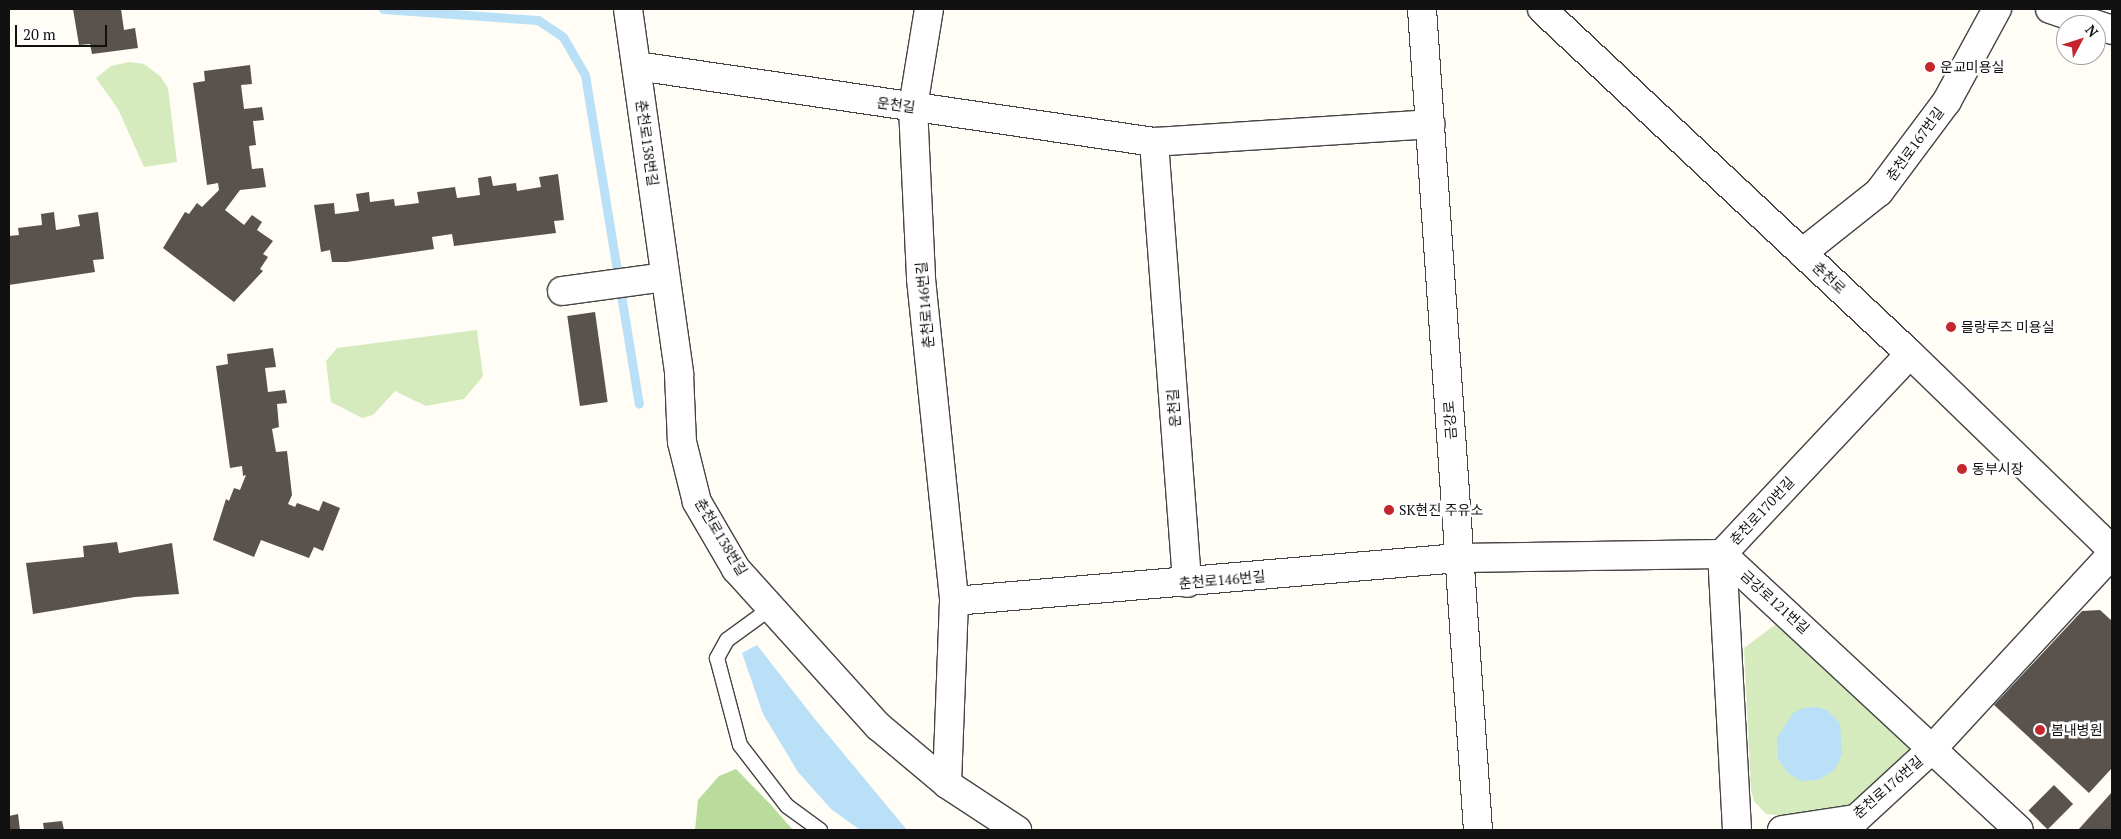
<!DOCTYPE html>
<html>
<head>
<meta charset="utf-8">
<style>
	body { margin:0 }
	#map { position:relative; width:2121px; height:839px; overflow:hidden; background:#fffdf5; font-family:"PT Serif","Noto Sans KR",serif }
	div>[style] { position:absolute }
	.green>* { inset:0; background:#d5ebbd }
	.forest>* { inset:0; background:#b9dc9c }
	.water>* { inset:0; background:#b9e0f7 }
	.stream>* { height:9px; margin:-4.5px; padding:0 4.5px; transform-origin:4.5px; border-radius:4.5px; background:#b9e0f7 }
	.building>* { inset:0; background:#5a524d; transform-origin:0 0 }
	.roads { filter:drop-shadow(1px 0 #444) drop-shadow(-1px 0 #444) drop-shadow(0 1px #444) drop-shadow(0 -1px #444) }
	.service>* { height:14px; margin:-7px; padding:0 7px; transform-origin:7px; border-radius:7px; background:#fff }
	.minor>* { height:28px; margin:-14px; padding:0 14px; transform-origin:14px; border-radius:14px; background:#fff }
	.tertiary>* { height:28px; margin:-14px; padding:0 14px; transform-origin:14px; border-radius:14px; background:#fff }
	.dots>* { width:14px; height:14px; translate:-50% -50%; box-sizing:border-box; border:2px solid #fff; border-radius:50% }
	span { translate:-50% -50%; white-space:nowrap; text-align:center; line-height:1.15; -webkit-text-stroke:5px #fff; paint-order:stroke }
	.poi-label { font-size:14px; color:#111 }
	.left { translate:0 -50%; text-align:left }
	.street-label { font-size:14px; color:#111 }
	.frame { position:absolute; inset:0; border:10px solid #111; pointer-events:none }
	.north { position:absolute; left:2056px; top:15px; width:50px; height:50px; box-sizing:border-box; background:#fff; border:1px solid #a0a0a0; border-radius:50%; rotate:50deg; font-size:14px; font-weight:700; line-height:20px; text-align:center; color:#111 }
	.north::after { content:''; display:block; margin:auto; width:18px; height:22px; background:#c4262e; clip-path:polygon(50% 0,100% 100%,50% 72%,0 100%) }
	.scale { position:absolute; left:15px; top:25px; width:92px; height:22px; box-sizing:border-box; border:2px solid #111; border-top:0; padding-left:6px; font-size:15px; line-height:18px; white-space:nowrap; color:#111; -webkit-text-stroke:4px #fff; paint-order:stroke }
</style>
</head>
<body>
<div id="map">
	<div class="green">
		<div style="clip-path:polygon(129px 62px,144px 64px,160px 76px,168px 88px,177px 162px,144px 167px,118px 109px,96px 78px,111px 66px)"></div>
		<div style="clip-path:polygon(477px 330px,483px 376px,464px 399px,426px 406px,395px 391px,373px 415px,362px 418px,331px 402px,326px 361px,337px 348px)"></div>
		<div style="clip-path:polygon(1780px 621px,1914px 753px,1855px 807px,1785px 816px,1766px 814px,1754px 801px,1751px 790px,1744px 648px)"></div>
	</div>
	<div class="forest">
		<div style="clip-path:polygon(736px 769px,772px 806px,793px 830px,695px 830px,698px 800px,719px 776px)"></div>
	</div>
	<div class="water">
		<div style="clip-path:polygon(757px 645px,814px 718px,907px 830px,860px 830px,831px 809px,798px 772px,763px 714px,742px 653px)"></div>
		<div style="clip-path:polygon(1816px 707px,1827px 710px,1840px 723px,1842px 755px,1835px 769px,1819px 780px,1800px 781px,1788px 773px,1778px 759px,1777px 738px,1793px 713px,1804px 708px)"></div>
	</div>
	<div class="stream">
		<div style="left:383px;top:9px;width:155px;rotate:4.1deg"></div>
		<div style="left:538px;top:20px;width:30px;rotate:34deg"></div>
		<div style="left:563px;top:37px;width:44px;rotate:59.9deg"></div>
		<div style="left:585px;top:75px;width:333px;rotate:80.7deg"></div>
	</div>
	<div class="building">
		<div style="clip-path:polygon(73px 9px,121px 9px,124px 30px,135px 28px,138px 48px,92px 54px,90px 44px,79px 45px)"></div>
		<div style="clip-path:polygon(250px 65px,252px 84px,241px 85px,244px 109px,262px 107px,264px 120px,253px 121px,256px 145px,249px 146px,252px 169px,263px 168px,266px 187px,240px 190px,225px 210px,244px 225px,252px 215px,262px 222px,257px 230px,273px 241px,263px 254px,268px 257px,260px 269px,263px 271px,234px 302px,163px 248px,185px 212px,189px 214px,197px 203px,202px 207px,219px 190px,218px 183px,207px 185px,193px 83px,205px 81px,204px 71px)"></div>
		<div style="clip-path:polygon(558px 174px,564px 220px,554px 221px,556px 233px,454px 246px,452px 234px,432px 237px,434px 249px,347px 262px,332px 262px,330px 250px,321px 252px,314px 205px,334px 203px,335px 214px,359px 211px,356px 194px,369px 192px,370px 202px,394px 199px,395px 206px,419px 203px,417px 192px,455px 187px,457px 198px,480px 195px,478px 178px,491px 176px,493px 186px,516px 183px,517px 191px,541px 187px,539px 177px)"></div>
		<div style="clip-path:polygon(54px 212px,56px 230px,80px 226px,78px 215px,98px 212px,104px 259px,93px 260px,95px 272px,9px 285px,9px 236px,19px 235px,18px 228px,42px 225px,41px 214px)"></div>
		<div style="left:595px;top:312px;width:91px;height:28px;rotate:82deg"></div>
		<div style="clip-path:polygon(273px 348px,276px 367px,265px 368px,268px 392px,285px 390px,287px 403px,277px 404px,279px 427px,272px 429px,276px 452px,287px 451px,292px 495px,288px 504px,295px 507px,297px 503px,319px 511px,323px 501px,340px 508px,323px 551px,314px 547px,309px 558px,261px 540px,254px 557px,213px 540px,226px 499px,229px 501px,234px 488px,240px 490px,246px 475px,243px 476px,242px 466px,230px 468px,216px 366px,228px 364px,227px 354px)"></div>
		<div style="clip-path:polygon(117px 542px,119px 553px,172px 543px,179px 594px,135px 597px,33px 614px,26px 563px,84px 557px,83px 546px)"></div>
		<div style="clip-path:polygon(2100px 610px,2112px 621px,2112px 768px,2089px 793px,1994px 705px,2082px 611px)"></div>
		<div style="left:2054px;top:785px;width:27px;height:36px;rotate:45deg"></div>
		<div style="clip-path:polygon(2112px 792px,2112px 830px,2078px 830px)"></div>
		<div style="clip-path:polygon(18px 814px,20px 830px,9px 830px,9px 816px)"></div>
		<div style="clip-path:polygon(62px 821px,64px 830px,44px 830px,43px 823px)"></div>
	</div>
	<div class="roads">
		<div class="service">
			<div style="left:771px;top:608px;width:54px;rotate:144deg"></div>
			<div style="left:727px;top:640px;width:21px;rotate:119deg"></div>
			<div style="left:717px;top:658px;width:90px;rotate:75.2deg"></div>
			<div style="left:740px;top:745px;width:77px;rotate:52.4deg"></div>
			<div style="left:787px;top:806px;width:41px;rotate:36deg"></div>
		</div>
		<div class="minor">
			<div style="left:628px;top:9px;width:369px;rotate:82deg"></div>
			<div style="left:679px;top:374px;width:68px;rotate:87.5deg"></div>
			<div style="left:682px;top:442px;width:62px;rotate:76deg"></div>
			<div style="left:697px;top:502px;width:78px;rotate:59.8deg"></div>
			<div style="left:736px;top:569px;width:212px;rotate:47.9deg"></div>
			<div style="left:878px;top:726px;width:90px;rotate:40deg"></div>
			<div style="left:947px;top:784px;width:84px;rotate:33.3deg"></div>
			<div style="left:929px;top:9px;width:99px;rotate:99.3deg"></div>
			<div style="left:913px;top:107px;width:172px;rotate:87.3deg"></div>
			<div style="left:921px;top:279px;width:324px;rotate:84.1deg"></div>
			<div style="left:954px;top:601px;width:183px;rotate:92.2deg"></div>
			<div style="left:2050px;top:9px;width:65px;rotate:18.7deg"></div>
			<div style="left:637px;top:66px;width:523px;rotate:8.36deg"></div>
			<div style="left:1154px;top:142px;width:277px;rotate:-3.7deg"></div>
			<div style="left:1154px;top:142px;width:442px;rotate:85.7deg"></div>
			<div style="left:1802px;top:253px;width:98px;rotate:-38.4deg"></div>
			<div style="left:1879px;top:192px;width:114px;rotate:-53.2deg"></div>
			<div style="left:1947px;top:101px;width:105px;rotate:-61.5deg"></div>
			<div style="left:562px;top:291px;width:104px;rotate:-7.7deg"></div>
			<div style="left:954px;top:601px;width:507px;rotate:-4.87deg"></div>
			<div style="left:1459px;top:558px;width:263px;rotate:-0.9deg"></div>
			<div style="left:1722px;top:554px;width:405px;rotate:42.9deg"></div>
			<div style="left:1737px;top:830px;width:276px;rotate:-93.1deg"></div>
			<div style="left:1722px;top:554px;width:274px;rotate:-46.8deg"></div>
			<div style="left:1782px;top:830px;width:75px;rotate:-8.5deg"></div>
			<div style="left:1856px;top:819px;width:103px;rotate:-42.6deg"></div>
			<div style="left:1932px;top:749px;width:265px;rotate:-47.3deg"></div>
		</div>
		<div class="tertiary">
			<div style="left:1422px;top:9px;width:823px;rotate:86.1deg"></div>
			<div style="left:1542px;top:9px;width:504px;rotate:43.15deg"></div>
			<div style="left:1910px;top:354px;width:281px;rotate:44.1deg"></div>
		</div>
	</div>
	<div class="dots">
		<div style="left:1930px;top:67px;background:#c4262e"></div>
		<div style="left:1951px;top:327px;background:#c4262e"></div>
		<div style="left:1962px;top:469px;background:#c4262e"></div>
		<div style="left:1389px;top:510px;background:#c4262e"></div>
		<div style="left:2040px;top:730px;background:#c4262e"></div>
	</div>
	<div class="poi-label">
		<span class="left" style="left:1940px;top:67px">운교미용실</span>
		<span class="left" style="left:1961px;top:327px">믈랑루즈 미용실</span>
		<span class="left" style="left:1972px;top:469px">동부시장</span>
		<span class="left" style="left:1399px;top:510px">SK현진 주유소</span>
		<span class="left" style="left:2051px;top:730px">봄내병원</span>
	</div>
	<div class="street-label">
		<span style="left:896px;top:105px;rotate:8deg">운천길</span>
		<span style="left:647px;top:143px;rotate:82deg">춘천로138번길</span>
		<span style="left:1915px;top:144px;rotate:-54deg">춘천로167번길</span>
		<span style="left:1829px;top:278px;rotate:43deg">춘천로</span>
		<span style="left:925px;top:305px;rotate:-95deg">춘천로146번길</span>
		<span style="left:1174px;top:408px;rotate:-94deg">운천길</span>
		<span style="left:1450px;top:420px;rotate:-94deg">금강로</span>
		<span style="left:1762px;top:511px;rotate:-47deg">춘천로170번길</span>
		<span style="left:721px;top:537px;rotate:59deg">춘천로138번길</span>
		<span style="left:1222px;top:580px;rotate:-5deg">춘천로146번길</span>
		<span style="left:1775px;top:602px;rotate:42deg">금강로121번길</span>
		<span style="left:1888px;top:787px;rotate:-41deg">춘천로176번길</span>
	</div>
	<div class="frame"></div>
	<div class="north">N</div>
	<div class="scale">20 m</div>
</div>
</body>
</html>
